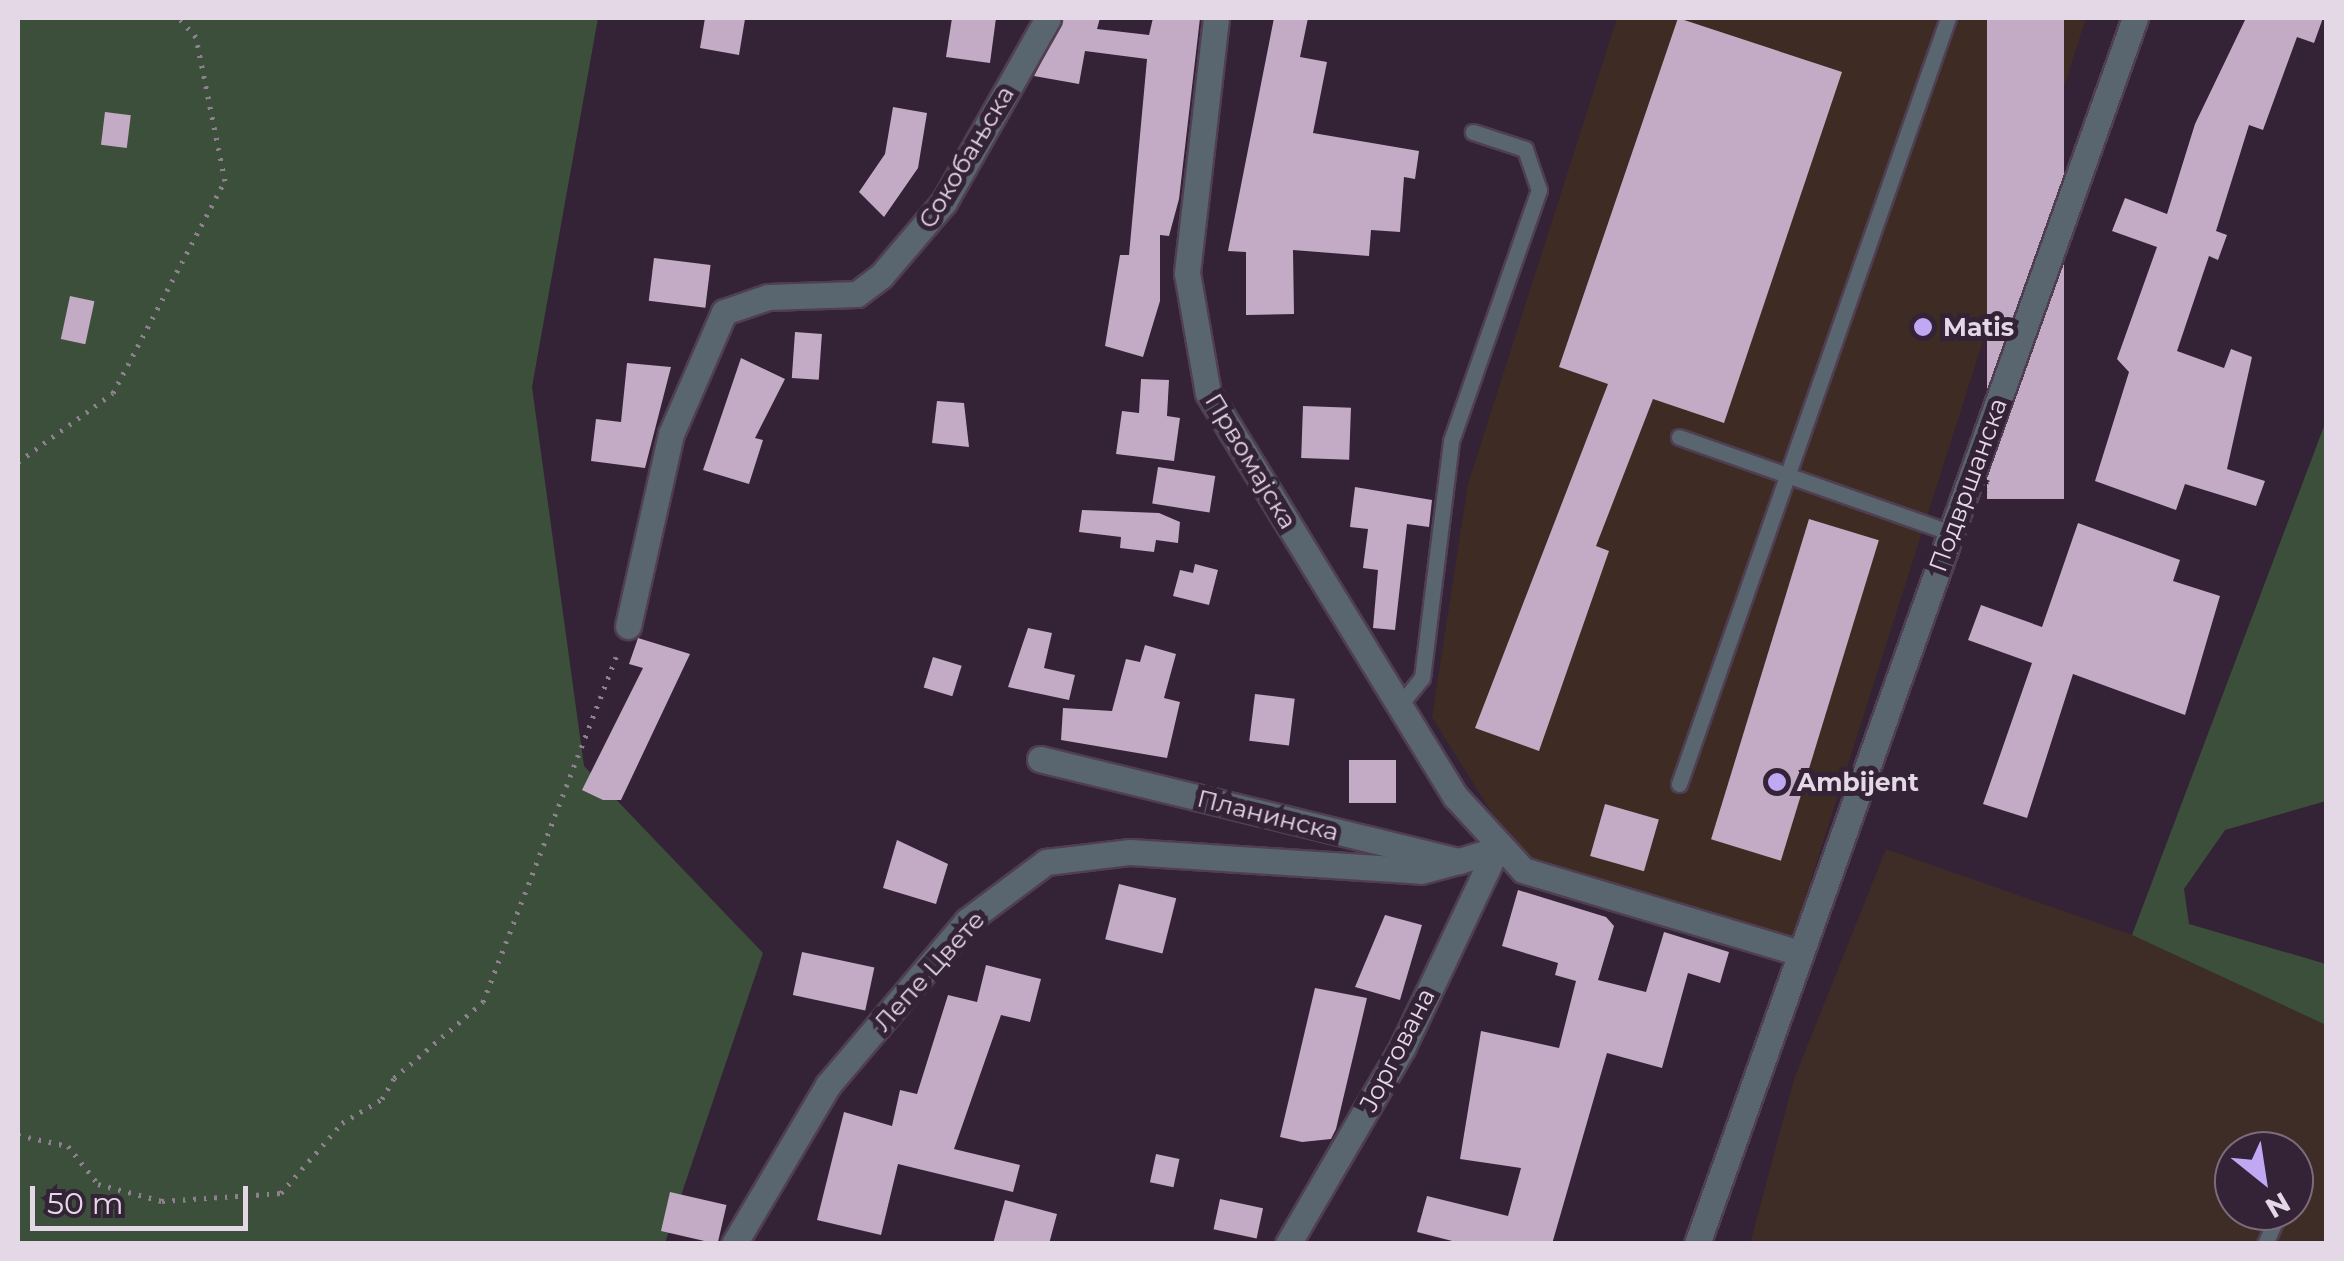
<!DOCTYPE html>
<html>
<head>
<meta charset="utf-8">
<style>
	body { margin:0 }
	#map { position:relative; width:2344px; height:1261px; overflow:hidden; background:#342236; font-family:Montserrat,sans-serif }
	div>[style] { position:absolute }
	.commercial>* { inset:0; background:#3e2c24 }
	.education>* { inset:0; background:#3e2c26 }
	.green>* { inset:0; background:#3c4f3b }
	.building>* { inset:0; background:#c3abc5; transform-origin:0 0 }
	.path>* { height:5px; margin-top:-2.5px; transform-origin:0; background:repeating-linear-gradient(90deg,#8f8091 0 2.5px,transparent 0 10.5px) }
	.roads { filter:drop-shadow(2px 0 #503f52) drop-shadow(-2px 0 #503f52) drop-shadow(0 2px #503f52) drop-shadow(0 -2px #503f52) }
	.service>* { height:15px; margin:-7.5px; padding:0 7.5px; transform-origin:7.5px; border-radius:7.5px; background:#5a666f }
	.minor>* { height:25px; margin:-12.5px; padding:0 12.5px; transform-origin:12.5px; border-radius:12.5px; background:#5a666f }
	.tertiary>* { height:25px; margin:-12.5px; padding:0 12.5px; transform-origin:12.5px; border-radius:12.5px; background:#5a666f }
	.dots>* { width:28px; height:28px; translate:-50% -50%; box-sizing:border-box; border:5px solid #342236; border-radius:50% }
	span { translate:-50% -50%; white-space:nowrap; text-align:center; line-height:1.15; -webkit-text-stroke:10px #342236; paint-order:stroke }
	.street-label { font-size:25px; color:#e5d8e6 }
	.poi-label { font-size:25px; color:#e5d8e6; font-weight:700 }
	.left { translate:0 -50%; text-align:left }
	.frame { position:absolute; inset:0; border:20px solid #e5d8e6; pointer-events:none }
	.north { position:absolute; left:2214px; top:1131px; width:100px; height:100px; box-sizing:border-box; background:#342236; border:2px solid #7b6b7c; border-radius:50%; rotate:150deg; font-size:28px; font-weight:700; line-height:40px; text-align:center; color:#e5d8e6 }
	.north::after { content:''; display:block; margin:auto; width:35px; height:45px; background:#c1a8f3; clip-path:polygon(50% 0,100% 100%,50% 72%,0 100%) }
	.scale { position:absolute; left:30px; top:1186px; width:218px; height:45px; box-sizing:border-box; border:5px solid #e5d8e6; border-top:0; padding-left:12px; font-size:30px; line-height:35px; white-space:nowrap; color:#e5d8e6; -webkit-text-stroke:8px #342236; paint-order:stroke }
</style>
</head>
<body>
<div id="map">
	<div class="commercial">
		<div style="clip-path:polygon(1617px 18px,2086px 18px,1791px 943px,1523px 863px,1432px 717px,1468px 484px)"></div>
	</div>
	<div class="education">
		<div style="clip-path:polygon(evenodd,1886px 849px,2132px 935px,2326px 1025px,2326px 1243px,1750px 1244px,1794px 1079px,1886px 849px,2234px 1151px,2294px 1151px,2294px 1211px,2234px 1211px,2234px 1151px)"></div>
	</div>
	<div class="green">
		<div style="clip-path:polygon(18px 18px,598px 18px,532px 387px,584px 766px,763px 953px,665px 1243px,18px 1243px)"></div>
		<div style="clip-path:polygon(2326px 421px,2326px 801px,2225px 830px,2184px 889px,2189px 924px,2326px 964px,2326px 1025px,2132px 935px)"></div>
	</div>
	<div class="building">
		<div style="clip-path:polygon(705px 18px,745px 19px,739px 55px,700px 48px)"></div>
		<div style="clip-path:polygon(952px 18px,996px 18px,990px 63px,946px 57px)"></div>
		<div style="clip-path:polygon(1064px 18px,1100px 18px,1097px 29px,1149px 35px,1153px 18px,1200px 18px,1179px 199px,1169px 236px,1160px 235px,1160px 301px,1143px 357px,1105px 346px,1120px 255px,1129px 255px,1147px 59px,1085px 51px,1079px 84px,1034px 76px)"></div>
		<div style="clip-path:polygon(1274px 18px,1308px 18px,1300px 57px,1327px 62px,1313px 133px,1419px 151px,1415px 179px,1404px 177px,1400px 232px,1371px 230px,1369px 256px,1293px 250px,1294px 314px,1246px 315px,1246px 252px,1228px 251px)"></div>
		<div style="clip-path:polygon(1678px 18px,1842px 72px,1724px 423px,1653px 399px,1596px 546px,1609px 551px,1539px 751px,1475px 728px,1608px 384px,1559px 367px)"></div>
		<div style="left:1987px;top:18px;width:77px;height:481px"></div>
		<div style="clip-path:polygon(2246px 18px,2323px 18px,2314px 43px,2297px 37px,2263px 130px,2249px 125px,2216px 231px,2227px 235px,2218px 260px,2209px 256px,2177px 351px,2224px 368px,2231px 349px,2252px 357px,2227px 469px,2265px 481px,2256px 506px,2185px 484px,2176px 510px,2095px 481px,2129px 372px,2117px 359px,2157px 247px,2112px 231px,2125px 198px,2167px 214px,2195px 124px)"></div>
		<div style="clip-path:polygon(893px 107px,927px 113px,918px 168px,884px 217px,859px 192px,885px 154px)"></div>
		<div style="left:105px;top:112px;width:26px;height:33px;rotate:7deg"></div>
		<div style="left:654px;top:258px;width:57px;height:43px;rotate:7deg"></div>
		<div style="left:70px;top:296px;width:25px;height:44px;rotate:12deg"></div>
		<div style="left:795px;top:332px;width:27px;height:46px;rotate:4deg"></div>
		<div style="clip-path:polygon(741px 358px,785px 379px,755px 438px,763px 440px,749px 484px,703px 470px)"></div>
		<div style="clip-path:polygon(627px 363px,671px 367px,645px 468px,591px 461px,596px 419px,621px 422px)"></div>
		<div style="clip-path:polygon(1141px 379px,1169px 380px,1167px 416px,1180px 418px,1174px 461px,1116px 454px,1122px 411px,1139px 413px)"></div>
		<div style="clip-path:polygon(937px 401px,964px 403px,969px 447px,932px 443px)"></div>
		<div style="left:1303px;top:406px;width:48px;height:52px;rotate:2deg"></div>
		<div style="left:1158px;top:467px;width:58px;height:37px;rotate:9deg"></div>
		<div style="clip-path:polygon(1355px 487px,1432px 500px,1429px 527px,1407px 524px,1395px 630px,1373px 628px,1378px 570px,1363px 568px,1368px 529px,1350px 527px)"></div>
		<div style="clip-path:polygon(1082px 510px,1159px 513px,1180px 522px,1178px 543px,1156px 540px,1154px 552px,1120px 548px,1121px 537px,1079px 532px)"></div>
		<div style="left:1809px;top:519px;width:73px;height:335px;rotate:17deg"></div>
		<div style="clip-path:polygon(2078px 523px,2180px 560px,2173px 581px,2220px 596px,2185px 715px,2073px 674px,2027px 818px,1983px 804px,2032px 663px,1968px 640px,1981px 605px,2042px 627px)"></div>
		<div style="clip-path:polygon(1195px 564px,1218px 570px,1209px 605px,1173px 596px,1180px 570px,1193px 573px)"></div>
		<div style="clip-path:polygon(1028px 628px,1052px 633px,1044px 668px,1075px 675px,1069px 700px,1008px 687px)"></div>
		<div style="clip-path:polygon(638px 638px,690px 654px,621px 800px,603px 800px,582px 790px,643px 668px,629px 664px)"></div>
		<div style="clip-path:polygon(1145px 645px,1176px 654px,1164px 698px,1180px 702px,1167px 758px,1061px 740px,1063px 708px,1112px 711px,1126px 659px,1140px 662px)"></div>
		<div style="left:933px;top:657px;width:30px;height:32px;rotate:17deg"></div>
		<div style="left:1255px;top:694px;width:40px;height:47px;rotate:7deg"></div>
		<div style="left:1349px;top:760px;width:47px;height:43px"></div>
		<div style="left:1605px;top:804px;width:56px;height:54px;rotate:16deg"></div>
		<div style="clip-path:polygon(897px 840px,948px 864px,936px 904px,883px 888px)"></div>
		<div style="left:1119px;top:884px;width:59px;height:57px;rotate:14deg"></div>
		<div style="clip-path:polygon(1518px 890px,1606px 917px,1614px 926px,1598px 980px,1646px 992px,1664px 932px,1729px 952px,1720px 983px,1688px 973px,1662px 1068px,1607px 1053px,1552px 1244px,1464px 1244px,1417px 1232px,1427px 1196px,1508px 1216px,1521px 1168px,1460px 1159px,1481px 1031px,1559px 1048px,1576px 981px,1555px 975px,1558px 963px,1502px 946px)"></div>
		<div style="clip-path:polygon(1385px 915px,1422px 925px,1400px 1000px,1355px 987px)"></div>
		<div style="left:802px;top:952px;width:74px;height:44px;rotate:12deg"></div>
		<div style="clip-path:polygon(986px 965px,1041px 979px,1030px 1022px,1001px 1015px,954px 1149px,1020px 1165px,1013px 1192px,898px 1164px,881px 1235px,817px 1220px,844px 1112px,892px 1126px,900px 1090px,917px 1094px,948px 995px,977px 1002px)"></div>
		<div style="clip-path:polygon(1315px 988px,1367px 998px,1336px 1129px,1331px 1139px,1302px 1142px,1280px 1137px)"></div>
		<div style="left:1156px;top:1154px;width:24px;height:29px;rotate:12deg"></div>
		<div style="left:670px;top:1192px;width:58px;height:40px;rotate:13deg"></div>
		<div style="left:1220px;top:1199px;width:44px;height:31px;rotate:12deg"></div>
		<div style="clip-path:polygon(1005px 1200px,1057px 1214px,1049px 1244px,993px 1244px)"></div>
	</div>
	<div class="path">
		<div style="left:18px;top:462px;width:117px;rotate:-36deg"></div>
		<div style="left:113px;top:393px;width:240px;rotate:-62.2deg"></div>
		<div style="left:225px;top:181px;width:147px;rotate:-101.4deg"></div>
		<div style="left:196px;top:37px;width:25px;rotate:-132deg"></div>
		<div style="left:18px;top:1135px;width:51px;rotate:12.4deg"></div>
		<div style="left:68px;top:1146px;width:48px;rotate:51.7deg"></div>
		<div style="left:98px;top:1184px;width:66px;rotate:14.9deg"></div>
		<div style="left:162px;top:1201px;width:119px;rotate:-3.8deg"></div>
		<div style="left:281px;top:1193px;width:93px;rotate:-48.9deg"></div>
		<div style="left:342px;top:1123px;width:47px;rotate:-31deg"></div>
		<div style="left:382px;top:1099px;width:24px;rotate:-60deg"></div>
		<div style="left:394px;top:1078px;width:117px;rotate:-40.5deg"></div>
		<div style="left:483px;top:1002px;width:375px;rotate:-68.9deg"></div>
	</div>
	<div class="roads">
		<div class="service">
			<div style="left:1679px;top:437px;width:288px;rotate:19.4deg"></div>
			<div style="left:1399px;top:706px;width:36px;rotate:-51deg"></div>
			<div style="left:1422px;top:678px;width:239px;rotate:-83deg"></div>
			<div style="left:1451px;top:441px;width:266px;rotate:-70.7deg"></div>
			<div style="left:1539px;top:190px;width:43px;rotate:-108.9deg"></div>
			<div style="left:1525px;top:149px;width:55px;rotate:-161.9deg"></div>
			<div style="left:1679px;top:784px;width:812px;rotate:-70.65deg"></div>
			<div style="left:2265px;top:1244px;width:36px;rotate:-66deg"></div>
		</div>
		<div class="minor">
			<div style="left:1216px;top:18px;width:257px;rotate:96.5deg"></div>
			<div style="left:1187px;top:273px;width:122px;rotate:80.1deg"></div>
			<div style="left:1208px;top:393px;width:473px;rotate:58.5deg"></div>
			<div style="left:1455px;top:796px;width:100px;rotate:47.4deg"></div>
			<div style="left:1523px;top:870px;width:289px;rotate:16.7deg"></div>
			<div style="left:628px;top:626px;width:197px;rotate:-77.4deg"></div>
			<div style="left:671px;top:434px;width:133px;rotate:-66.5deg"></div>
			<div style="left:724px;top:312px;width:46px;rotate:-18.8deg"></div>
			<div style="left:768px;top:297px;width:89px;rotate:-1.9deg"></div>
			<div style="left:857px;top:294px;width:30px;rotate:-37deg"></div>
			<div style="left:881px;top:276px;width:97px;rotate:-49.6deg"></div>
			<div style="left:944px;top:202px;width:211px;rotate:-60.5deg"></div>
			<div style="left:1040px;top:759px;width:431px;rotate:13.7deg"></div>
			<div style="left:1459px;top:861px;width:39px;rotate:-17deg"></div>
			<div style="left:734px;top:1244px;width:185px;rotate:-59.4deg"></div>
			<div style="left:828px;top:1085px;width:215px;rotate:-49.7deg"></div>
			<div style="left:967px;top:921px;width:99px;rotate:-36.8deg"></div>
			<div style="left:1046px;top:862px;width:85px;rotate:-6.8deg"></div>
			<div style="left:1130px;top:852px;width:292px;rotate:3.7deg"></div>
			<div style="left:1421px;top:871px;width:39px;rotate:-15deg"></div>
			<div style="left:1288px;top:1244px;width:227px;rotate:-59.8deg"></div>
			<div style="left:1402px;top:1048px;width:219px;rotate:-64.6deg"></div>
		</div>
		<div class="tertiary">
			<div style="left:1697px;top:1244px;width:1302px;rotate:-70.34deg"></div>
		</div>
	</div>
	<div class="dots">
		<div style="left:1923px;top:327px;background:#c1a8f3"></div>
		<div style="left:1777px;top:782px;background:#c1a8f3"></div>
	</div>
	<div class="street-label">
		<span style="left:966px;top:157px;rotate:-59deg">Сокобањска</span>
		<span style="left:1251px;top:461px;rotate:59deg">Првомајска</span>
		<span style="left:1968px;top:485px;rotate:-70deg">Подвршанска</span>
		<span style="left:1268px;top:815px;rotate:14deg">Планинска</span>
		<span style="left:929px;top:971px;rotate:-48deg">Лепе Цвете</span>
		<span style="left:1397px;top:1050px;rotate:-63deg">Јоргована</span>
	</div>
	<div class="poi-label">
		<span class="left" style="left:1943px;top:327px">Matis</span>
		<span class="left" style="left:1797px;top:782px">Ambijent</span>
	</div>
	<div class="frame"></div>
	<div class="north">N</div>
	<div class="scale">50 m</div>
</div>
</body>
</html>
